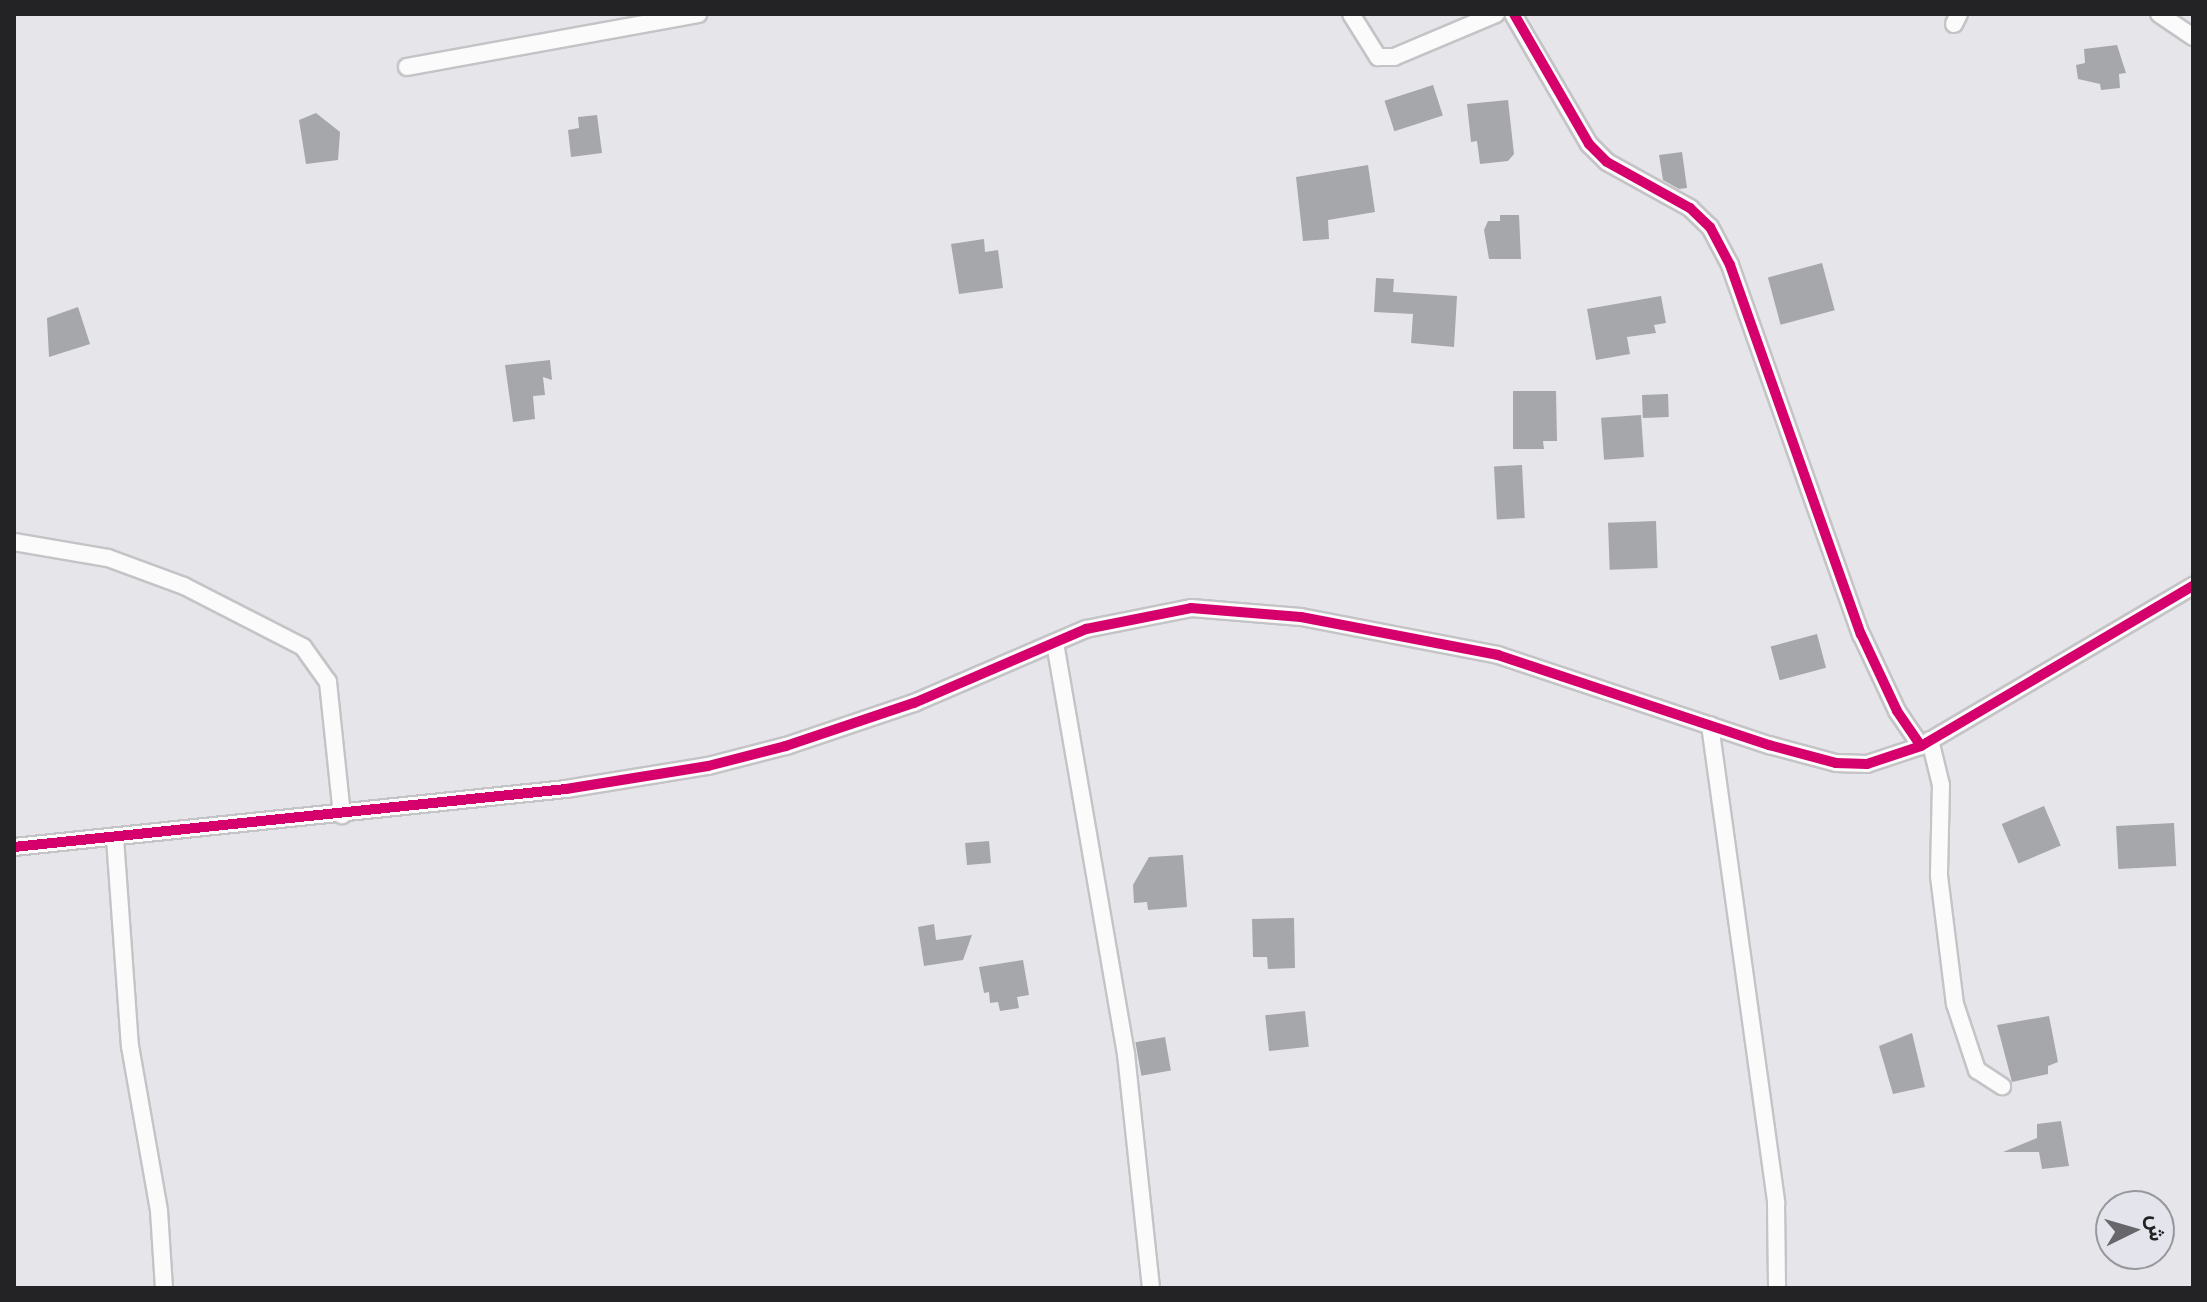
<!DOCTYPE html>
<html>
<head>
<meta charset="utf-8">
<style>
	body { margin:0 }
	#map { position:relative; width:2207px; height:1302px; overflow:hidden; background:#e6e6ea; font-family:"Public Sans",Vazirmatn,sans-serif }
	div>[style] { position:absolute }
	.building>* { inset:0; background:#a6a7aa; transform-origin:0 0 }
	.roads { filter:drop-shadow(2px 0 #c4c4c7) drop-shadow(-2px 0 #c4c4c7) drop-shadow(0 2px #c4c4c7) drop-shadow(0 -2px #c4c4c7) }
	.street>* { height:16px; margin:-8px; padding:0 8px; transform-origin:8px; border-radius:8px; background:#fbfbfc }
	.cycleway>* { height:10px; margin:-5px; padding:0 5px; transform-origin:5px; border-radius:5px; background:#d6006c }
	span { translate:-50% -50%; white-space:nowrap; text-align:center; line-height:1.15; -webkit-text-stroke:6px #e4e4ec; paint-order:stroke }
	.frame { position:absolute; inset:0; border:16px solid #232326; pointer-events:none }
	.north { position:absolute; left:2095px; top:1190px; width:80px; height:80px; box-sizing:border-box; background:#e4e4ec; border:2px solid #97979d; border-radius:50%; rotate:85deg; font-size:22px; font-weight:700; line-height:32px; text-align:center; color:#232326 }
	.north::after { content:''; display:block; margin:auto; width:28px; height:36px; background:#67676b; clip-path:polygon(50% 0,100% 100%,50% 72%,0 100%) }
</style>
</head>
<body>
<div id="map">
	<div class="building">
		<div style="clip-path:polygon(2117px 45px,2126px 73px,2119px 74px,2120px 88px,2101px 90px,2100px 84px,2078px 79px,2076px 65px,2085px 63px,2084px 49px)"></div>
		<div style="left:1433px;top:85px;width:32px;height:51px;rotate:72deg"></div>
		<div style="clip-path:polygon(1508px 100px,1514px 154px,1508px 161px,1480px 164px,1477px 141px,1471px 142px,1467px 104px)"></div>
		<div style="clip-path:polygon(316px 113px,340px 132px,338px 160px,306px 164px,299px 120px)"></div>
		<div style="clip-path:polygon(597px 115px,602px 153px,571px 157px,568px 130px,579px 128px,578px 117px)"></div>
		<div style="clip-path:polygon(1682px 152px,1687px 188px,1679px 189px,1663px 180px,1659px 155px)"></div>
		<div style="clip-path:polygon(1368px 165px,1375px 212px,1328px 220px,1329px 239px,1303px 241px,1296px 177px)"></div>
		<div style="clip-path:polygon(1500px 215px,1519px 215px,1521px 259px,1489px 259px,1484px 230px,1488px 221px,1500px 221px)"></div>
		<div style="clip-path:polygon(984px 239px,985px 252px,998px 250px,1003px 288px,959px 294px,951px 244px)"></div>
		<div style="left:1822px;top:263px;width:49px;height:56px;rotate:75deg"></div>
		<div style="clip-path:polygon(1376px 278px,1394px 279px,1393px 292px,1457px 296px,1454px 347px,1411px 343px,1413px 314px,1374px 312px)"></div>
		<div style="clip-path:polygon(1661px 296px,1666px 323px,1654px 325px,1656px 333px,1627px 337px,1630px 354px,1596px 360px,1587px 309px)"></div>
		<div style="clip-path:polygon(78px 307px,90px 344px,49px 357px,47px 318px)"></div>
		<div style="clip-path:polygon(550px 360px,552px 380px,543px 377px,545px 395px,533px 396px,535px 419px,513px 422px,505px 365px)"></div>
		<div style="clip-path:polygon(1513px 391px,1556px 391px,1557px 441px,1543px 441px,1544px 449px,1513px 449px)"></div>
		<div style="left:1668px;top:394px;width:23px;height:26px;rotate:88deg"></div>
		<div style="left:1641px;top:415px;width:42px;height:40px;rotate:86deg"></div>
		<div style="left:1522px;top:465px;width:53px;height:28px;rotate:87deg"></div>
		<div style="left:1656px;top:521px;width:47px;height:48px;rotate:88deg"></div>
		<div style="left:1817px;top:634px;width:35px;height:48px;rotate:75deg"></div>
		<div style="left:2044px;top:806px;width:43px;height:46px;rotate:67deg"></div>
		<div style="left:2174px;top:823px;width:43px;height:58px;rotate:87deg"></div>
		<div style="left:989px;top:841px;width:22px;height:24px;rotate:85deg"></div>
		<div style="clip-path:polygon(1183px 855px,1187px 907px,1148px 910px,1147px 902px,1134px 903px,1133px 885px,1149px 857px)"></div>
		<div style="clip-path:polygon(1294px 918px,1295px 968px,1268px 969px,1267px 957px,1253px 957px,1252px 919px)"></div>
		<div style="clip-path:polygon(934px 924px,936px 940px,972px 935px,963px 960px,924px 966px,918px 927px)"></div>
		<div style="clip-path:polygon(1023px 960px,1029px 995px,1017px 997px,1019px 1008px,1000px 1011px,998px 1002px,990px 1003px,989px 992px,984px 993px,979px 967px)"></div>
		<div style="left:1305px;top:1011px;width:36px;height:40px;rotate:84deg"></div>
		<div style="clip-path:polygon(2049px 1016px,2058px 1062px,2048px 1066px,2048px 1074px,2012px 1082px,1997px 1025px)"></div>
		<div style="clip-path:polygon(1912px 1033px,1925px 1087px,1893px 1094px,1879px 1046px)"></div>
		<div style="left:1165px;top:1037px;width:34px;height:30px;rotate:80deg"></div>
		<div style="clip-path:polygon(2061px 1121px,2069px 1166px,2042px 1169px,2039px 1152px,2003px 1152px,2037px 1138px,2037px 1124px)"></div>
	</div>
	<div class="roads">
		<div class="street">
			<div style="left:1351px;top:14px;width:51px;rotate:57.9deg"></div>
			<div style="left:1378px;top:57px;width:16px"></div>
			<div style="left:1394px;top:57px;width:111px;rotate:-22.9deg"></div>
			<div style="left:1513px;top:14px;width:151px;rotate:59.7deg"></div>
			<div style="left:1589px;top:144px;width:25px;rotate:45deg"></div>
			<div style="left:1607px;top:162px;width:95px;rotate:29deg"></div>
			<div style="left:1690px;top:208px;width:28px;rotate:44deg"></div>
			<div style="left:1710px;top:227px;width:43px;rotate:62.2deg"></div>
			<div style="left:1730px;top:265px;width:392px;rotate:70.5deg"></div>
			<div style="left:1861px;top:634px;width:85px;rotate:64.9deg"></div>
			<div style="left:1897px;top:711px;width:42px;rotate:55.6deg"></div>
			<div style="left:2159px;top:14px;width:41px;rotate:34.1deg"></div>
			<div style="left:1954px;top:24px;width:11px;rotate:-63deg"></div>
			<div style="left:407px;top:67px;width:296px;rotate:-10.3deg"></div>
			<div style="left:14px;top:542px;width:95px;rotate:9.7deg"></div>
			<div style="left:108px;top:558px;width:81px;rotate:20.2deg"></div>
			<div style="left:184px;top:586px;width:134px;rotate:27.1deg"></div>
			<div style="left:303px;top:647px;width:43px;rotate:54.5deg"></div>
			<div style="left:328px;top:682px;width:134px;rotate:84deg"></div>
			<div style="left:1055px;top:643px;width:417px;rotate:80.2deg"></div>
			<div style="left:1126px;top:1054px;width:235px;rotate:83.9deg"></div>
			<div style="left:1710px;top:725px;width:483px;rotate:82.1deg"></div>
			<div style="left:1776px;top:1203px;width:85px;rotate:89.3deg"></div>
			<div style="left:1930px;top:740px;width:46px;rotate:76.3deg"></div>
			<div style="left:1941px;top:785px;width:91px;rotate:91.3deg"></div>
			<div style="left:1939px;top:876px;width:129px;rotate:82.9deg"></div>
			<div style="left:1955px;top:1004px;width:70px;rotate:71.6deg"></div>
			<div style="left:1977px;top:1070px;width:30px;rotate:33deg"></div>
			<div style="left:115px;top:838px;width:209px;rotate:85.9deg"></div>
			<div style="left:130px;top:1046px;width:168px;rotate:80deg"></div>
			<div style="left:159px;top:1211px;width:77px;rotate:86.3deg"></div>
			<div style="left:14px;top:847px;width:555px;rotate:-6deg"></div>
			<div style="left:566px;top:789px;width:144px;rotate:-9.2deg"></div>
			<div style="left:708px;top:766px;width:81px;rotate:-14.4deg"></div>
			<div style="left:786px;top:746px;width:135px;rotate:-18.6deg"></div>
			<div style="left:914px;top:703px;width:187px;rotate:-23.3deg"></div>
			<div style="left:1086px;top:629px;width:107px;rotate:-11.3deg"></div>
			<div style="left:1191px;top:608px;width:110px;rotate:4.7deg"></div>
			<div style="left:1301px;top:617px;width:201px;rotate:10.9deg"></div>
			<div style="left:1498px;top:655px;width:286px;rotate:18.4deg"></div>
			<div style="left:1769px;top:745px;width:69px;rotate:15deg"></div>
			<div style="left:1836px;top:763px;width:31px;rotate:2deg"></div>
			<div style="left:1867px;top:764px;width:57px;rotate:-18.4deg"></div>
			<div style="left:1921px;top:746px;width:316px;rotate:-30.5deg"></div>
		</div>
	</div>
	<div class="cycleway">
		<div style="left:1514px;top:14px;width:150px;rotate:60deg"></div>
		<div style="left:1589px;top:144px;width:25px;rotate:45deg"></div>
		<div style="left:1607px;top:162px;width:95px;rotate:29deg"></div>
		<div style="left:1690px;top:208px;width:28px;rotate:44deg"></div>
		<div style="left:1710px;top:227px;width:43px;rotate:62.2deg"></div>
		<div style="left:1730px;top:265px;width:392px;rotate:70.5deg"></div>
		<div style="left:1861px;top:634px;width:85px;rotate:64.9deg"></div>
		<div style="left:1897px;top:711px;width:42px;rotate:55.6deg"></div>
		<div style="left:14px;top:847px;width:555px;rotate:-6deg"></div>
		<div style="left:566px;top:789px;width:144px;rotate:-9.2deg"></div>
		<div style="left:708px;top:766px;width:81px;rotate:-14.4deg"></div>
		<div style="left:786px;top:746px;width:135px;rotate:-18.6deg"></div>
		<div style="left:914px;top:703px;width:187px;rotate:-23.3deg"></div>
		<div style="left:1086px;top:629px;width:107px;rotate:-11.3deg"></div>
		<div style="left:1191px;top:608px;width:110px;rotate:4.7deg"></div>
		<div style="left:1301px;top:617px;width:201px;rotate:10.9deg"></div>
		<div style="left:1498px;top:655px;width:286px;rotate:18.4deg"></div>
		<div style="left:1769px;top:745px;width:69px;rotate:15deg"></div>
		<div style="left:1836px;top:763px;width:31px;rotate:2deg"></div>
		<div style="left:1867px;top:764px;width:57px;rotate:-18.4deg"></div>
		<div style="left:1921px;top:746px;width:316px;rotate:-30.5deg"></div>
	</div>
	<div class="frame"></div>
	<div class="north">ش</div>
</div>
</body>
</html>
